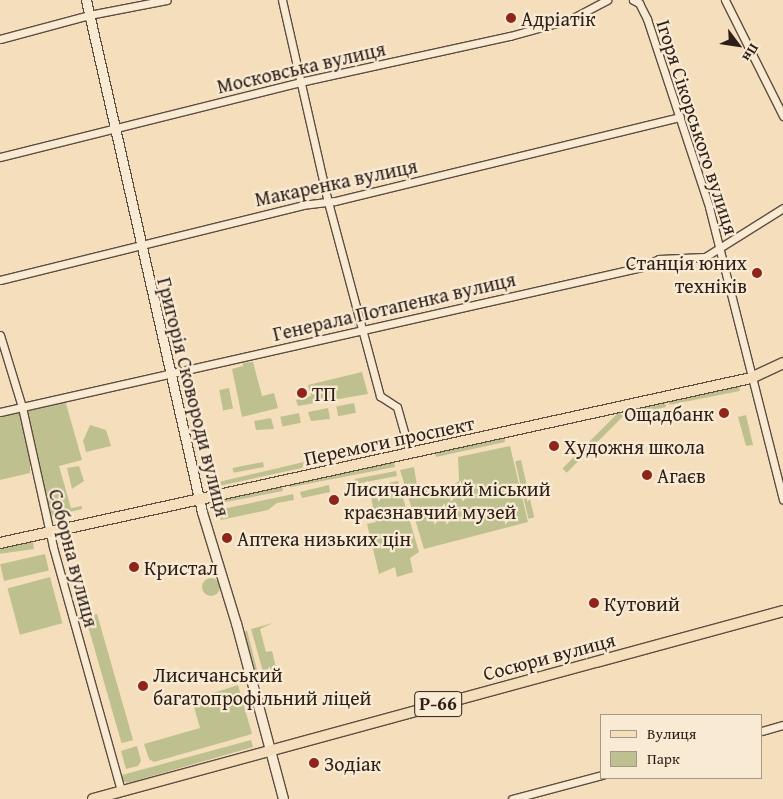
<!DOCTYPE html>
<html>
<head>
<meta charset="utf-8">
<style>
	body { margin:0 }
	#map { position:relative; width:783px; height:799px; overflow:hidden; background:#f5debc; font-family:"Gentium Book Plus",serif }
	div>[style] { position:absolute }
	.green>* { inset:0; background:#bec18f; transform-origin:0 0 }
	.round { border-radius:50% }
	.roads { filter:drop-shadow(1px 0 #5e4e41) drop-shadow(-1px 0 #5e4e41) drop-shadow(0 1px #5e4e41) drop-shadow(0 -1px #5e4e41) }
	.street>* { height:7px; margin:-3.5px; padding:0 3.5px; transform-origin:3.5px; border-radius:3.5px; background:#f8ead3 }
	.secondary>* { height:9px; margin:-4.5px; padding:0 4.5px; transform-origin:4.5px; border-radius:4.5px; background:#f8ead3 }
	.primary>* { height:10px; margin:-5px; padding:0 5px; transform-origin:5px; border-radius:5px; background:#f5debc }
	.dots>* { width:14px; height:14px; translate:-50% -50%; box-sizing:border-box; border:2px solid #f8ead3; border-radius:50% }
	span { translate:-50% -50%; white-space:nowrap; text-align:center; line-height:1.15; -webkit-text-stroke:4.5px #f8ead3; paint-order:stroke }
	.shield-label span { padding:1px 4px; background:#f8ead3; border:1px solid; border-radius:4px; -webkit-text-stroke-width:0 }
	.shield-label { font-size:19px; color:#2c1e18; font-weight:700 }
	.poi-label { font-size:20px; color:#2c1e18 }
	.left { translate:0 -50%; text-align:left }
	.right { translate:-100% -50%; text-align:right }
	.street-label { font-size:20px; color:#2c1e18 }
	.legend { position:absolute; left:600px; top:714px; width:162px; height:65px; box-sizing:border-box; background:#f8ead3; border:1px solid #a69888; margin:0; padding:6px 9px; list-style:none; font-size:15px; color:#2c1e18 }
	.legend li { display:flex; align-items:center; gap:10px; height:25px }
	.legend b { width:25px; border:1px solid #a69888 }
	.north { position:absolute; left:713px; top:20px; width:50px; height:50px; -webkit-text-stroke:4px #f8ead3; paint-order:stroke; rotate:121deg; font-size:14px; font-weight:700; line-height:20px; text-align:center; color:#2c1e18 }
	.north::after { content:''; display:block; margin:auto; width:18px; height:22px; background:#2c1e18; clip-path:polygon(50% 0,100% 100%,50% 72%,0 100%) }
</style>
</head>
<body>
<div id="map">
	<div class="green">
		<div style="clip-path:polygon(253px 362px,262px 396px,274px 393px,278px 408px,242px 417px,232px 369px,243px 366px,243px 363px)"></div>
		<div style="clip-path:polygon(362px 372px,368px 394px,298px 406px,296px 400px,311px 396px,308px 385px)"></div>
		<div style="left:739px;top:386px;width:5px;height:72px;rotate:79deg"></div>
		<div style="left:229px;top:388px;width:21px;height:10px;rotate:79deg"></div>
		<div style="clip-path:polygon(65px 400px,82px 460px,59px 466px,71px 508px,82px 506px,82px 509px,49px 517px,26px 412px,29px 408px)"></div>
		<div style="clip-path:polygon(665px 402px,666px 407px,634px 414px,636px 408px)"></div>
		<div style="left:354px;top:403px;width:10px;height:18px;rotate:79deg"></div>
		<div style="clip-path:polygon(328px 408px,330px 419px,311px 421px,308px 412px)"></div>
		<div style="clip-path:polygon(20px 411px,30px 453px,30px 473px,0 480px,0 415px)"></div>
		<div style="left:619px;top:412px;width:6px;height:80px;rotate:45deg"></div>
		<div style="left:299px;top:413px;width:10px;height:19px;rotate:79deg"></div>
		<div style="clip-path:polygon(746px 415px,753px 445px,746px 446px,738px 417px)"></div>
		<div style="clip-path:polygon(271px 418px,274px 429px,256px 430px,254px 421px)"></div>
		<div style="clip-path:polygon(90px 425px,106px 430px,111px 446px,86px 452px,83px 441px)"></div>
		<div style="clip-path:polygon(504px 437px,505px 442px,436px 457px,435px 453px)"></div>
		<div style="clip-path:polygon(510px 446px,528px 522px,424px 549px,400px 470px,414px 467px,417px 486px,446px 489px,459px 481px,458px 457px)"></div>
		<div style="left:521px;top:460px;width:59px;height:6px;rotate:77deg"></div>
		<div style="left:263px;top:462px;width:5px;height:31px;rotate:79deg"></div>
		<div style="clip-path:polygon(304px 462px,302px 468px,214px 487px,214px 483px)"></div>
		<div style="left:394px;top:462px;width:5px;height:107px;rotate:79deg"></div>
		<div style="clip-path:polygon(79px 466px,84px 481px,72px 489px,67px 468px)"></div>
		<div style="left:396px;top:471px;width:5px;height:42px;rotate:79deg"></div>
		<div style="clip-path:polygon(398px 481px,419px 552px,410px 558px,413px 572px,397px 577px,395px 567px,379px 574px,367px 524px,376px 522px,369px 487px)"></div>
		<div style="clip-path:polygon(329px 485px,330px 492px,302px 498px,300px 492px)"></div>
		<div style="left:282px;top:486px;width:5px;height:66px;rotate:79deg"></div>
		<div style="clip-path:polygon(293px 494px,294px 500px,277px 503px,268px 510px,221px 520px,218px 510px)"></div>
		<div style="left:33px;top:542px;width:7px;height:34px;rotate:82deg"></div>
		<div style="left:45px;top:554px;width:17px;height:46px;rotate:77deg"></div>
		<div style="left:50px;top:577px;width:48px;height:44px;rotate:75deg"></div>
		<div class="round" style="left:202px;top:578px;width:18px;height:18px"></div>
		<div style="left:97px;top:614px;width:131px;height:12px;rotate:74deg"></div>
		<div style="clip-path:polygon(273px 623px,260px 629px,266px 652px,272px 651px,278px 675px,265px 679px,251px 629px)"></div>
		<div style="clip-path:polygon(247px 630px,259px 678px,254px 676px,244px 633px)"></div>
		<div style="clip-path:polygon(238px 685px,252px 734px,154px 762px,149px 759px,144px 744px,200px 728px,192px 700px)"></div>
		<div style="clip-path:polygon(251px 740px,253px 747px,128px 783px,123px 781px,122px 775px)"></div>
		<div style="clip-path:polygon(137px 746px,141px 761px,138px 766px,126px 769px,121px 751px)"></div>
	</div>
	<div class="roads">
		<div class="street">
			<div style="left:282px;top:0;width:207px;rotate:77.2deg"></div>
			<div style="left:328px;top:202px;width:201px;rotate:75deg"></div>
			<div style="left:380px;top:396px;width:20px;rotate:33deg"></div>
			<div style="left:397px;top:407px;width:48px;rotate:74.2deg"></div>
			<div style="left:633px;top:0;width:7px;rotate:27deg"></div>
			<div style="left:639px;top:3px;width:18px;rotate:63deg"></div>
			<div style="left:647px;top:19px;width:198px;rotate:71.7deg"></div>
			<div style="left:709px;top:207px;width:302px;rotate:75.8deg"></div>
			<div style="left:725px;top:0;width:130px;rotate:63.4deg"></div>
			<div style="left:0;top:39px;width:92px;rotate:-15.1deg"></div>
			<div style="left:89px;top:15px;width:79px;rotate:-10.9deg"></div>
			<div style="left:0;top:157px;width:309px;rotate:-14deg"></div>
			<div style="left:300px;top:82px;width:215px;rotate:-12.4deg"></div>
			<div style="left:510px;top:36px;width:63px;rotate:-15.6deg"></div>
			<div style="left:571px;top:19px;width:41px;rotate:-27.8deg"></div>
			<div style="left:0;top:280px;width:311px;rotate:-13.9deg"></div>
			<div style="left:302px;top:205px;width:33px;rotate:-7deg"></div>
			<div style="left:335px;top:201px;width:355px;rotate:-13.7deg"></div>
			<div style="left:0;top:335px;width:75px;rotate:73deg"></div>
			<div style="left:22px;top:407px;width:143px;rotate:77.5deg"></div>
			<div style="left:53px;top:547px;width:253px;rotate:74.4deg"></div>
			<div style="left:0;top:412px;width:658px;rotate:-12.73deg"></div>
			<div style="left:642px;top:267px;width:19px;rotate:-25deg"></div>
			<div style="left:659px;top:259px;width:46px;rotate:-2.5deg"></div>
			<div style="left:705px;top:257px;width:92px;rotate:-32.1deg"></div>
			<div style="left:762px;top:731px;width:22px;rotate:-16deg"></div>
			<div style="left:512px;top:799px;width:93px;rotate:-14.9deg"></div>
		</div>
		<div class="secondary">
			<div style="left:86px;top:0;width:525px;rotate:77.23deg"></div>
			<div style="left:202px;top:512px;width:116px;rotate:73deg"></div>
			<div style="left:236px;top:623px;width:182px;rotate:75deg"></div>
		</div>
		<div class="primary">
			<div style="left:0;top:543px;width:769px;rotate:-12.39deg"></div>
			<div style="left:751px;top:378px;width:35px;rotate:-25deg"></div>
			<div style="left:93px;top:799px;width:715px;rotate:-15.24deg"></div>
		</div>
	</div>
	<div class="dots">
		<div style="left:511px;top:18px;background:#8f2418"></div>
		<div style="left:757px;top:273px;background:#8f2418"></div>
		<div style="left:302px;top:393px;background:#8f2418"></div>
		<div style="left:724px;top:413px;background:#8f2418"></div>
		<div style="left:554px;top:446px;background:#8f2418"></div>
		<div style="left:647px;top:475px;background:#8f2418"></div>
		<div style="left:334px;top:500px;background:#8f2418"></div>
		<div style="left:227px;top:538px;background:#8f2418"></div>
		<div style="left:134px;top:567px;background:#8f2418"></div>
		<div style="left:594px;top:603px;background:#8f2418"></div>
		<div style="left:143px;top:686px;background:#8f2418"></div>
		<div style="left:314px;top:763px;background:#8f2418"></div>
	</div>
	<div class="shield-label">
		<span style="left:438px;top:704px">Р-66</span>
	</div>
	<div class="poi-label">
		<span class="left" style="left:521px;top:18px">Адріатік</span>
		<span class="right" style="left:747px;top:274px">Станція юних<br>техніків</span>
		<span class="left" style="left:312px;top:393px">ТП</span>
		<span class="right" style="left:714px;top:413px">Ощадбанк</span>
		<span class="left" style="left:564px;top:446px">Художня школа</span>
		<span class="left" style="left:657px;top:475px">Агаєв</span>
		<span class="left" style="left:344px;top:500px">Лисичанський міський<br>краєзнавчий музей</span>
		<span class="left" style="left:237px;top:538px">Аптека низьких цін</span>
		<span class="left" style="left:144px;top:567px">Кристал</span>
		<span class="left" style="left:604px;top:603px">Кутовий</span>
		<span class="left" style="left:153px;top:686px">Лисичанський<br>багатопрофільний ліцей</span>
		<span class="left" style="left:324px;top:763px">Зодіак</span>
	</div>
	<div class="street-label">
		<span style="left:301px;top:67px;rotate:-13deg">Московська вулиця</span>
		<span style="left:698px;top:127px;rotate:72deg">Ігоря Сікорського вулиця</span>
		<span style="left:336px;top:182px;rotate:-12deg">Макаренка вулиця</span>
		<span style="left:394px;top:306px;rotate:-13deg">Генерала Потапенка вулиця</span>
		<span style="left:194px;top:397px;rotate:76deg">Григорія Сковороди вулиця</span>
		<span style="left:389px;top:440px;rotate:-12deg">Перемоги проспект</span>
		<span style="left:74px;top:558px;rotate:75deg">Соборна вулиця</span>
		<span style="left:549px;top:656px;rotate:-15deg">Сосюри вулиця</span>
	</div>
	<ul class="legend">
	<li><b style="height:6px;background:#f5debc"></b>Вулиця</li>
	<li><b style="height:14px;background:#bec18f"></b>Парк</li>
	</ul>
	<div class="north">Пн</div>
</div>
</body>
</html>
